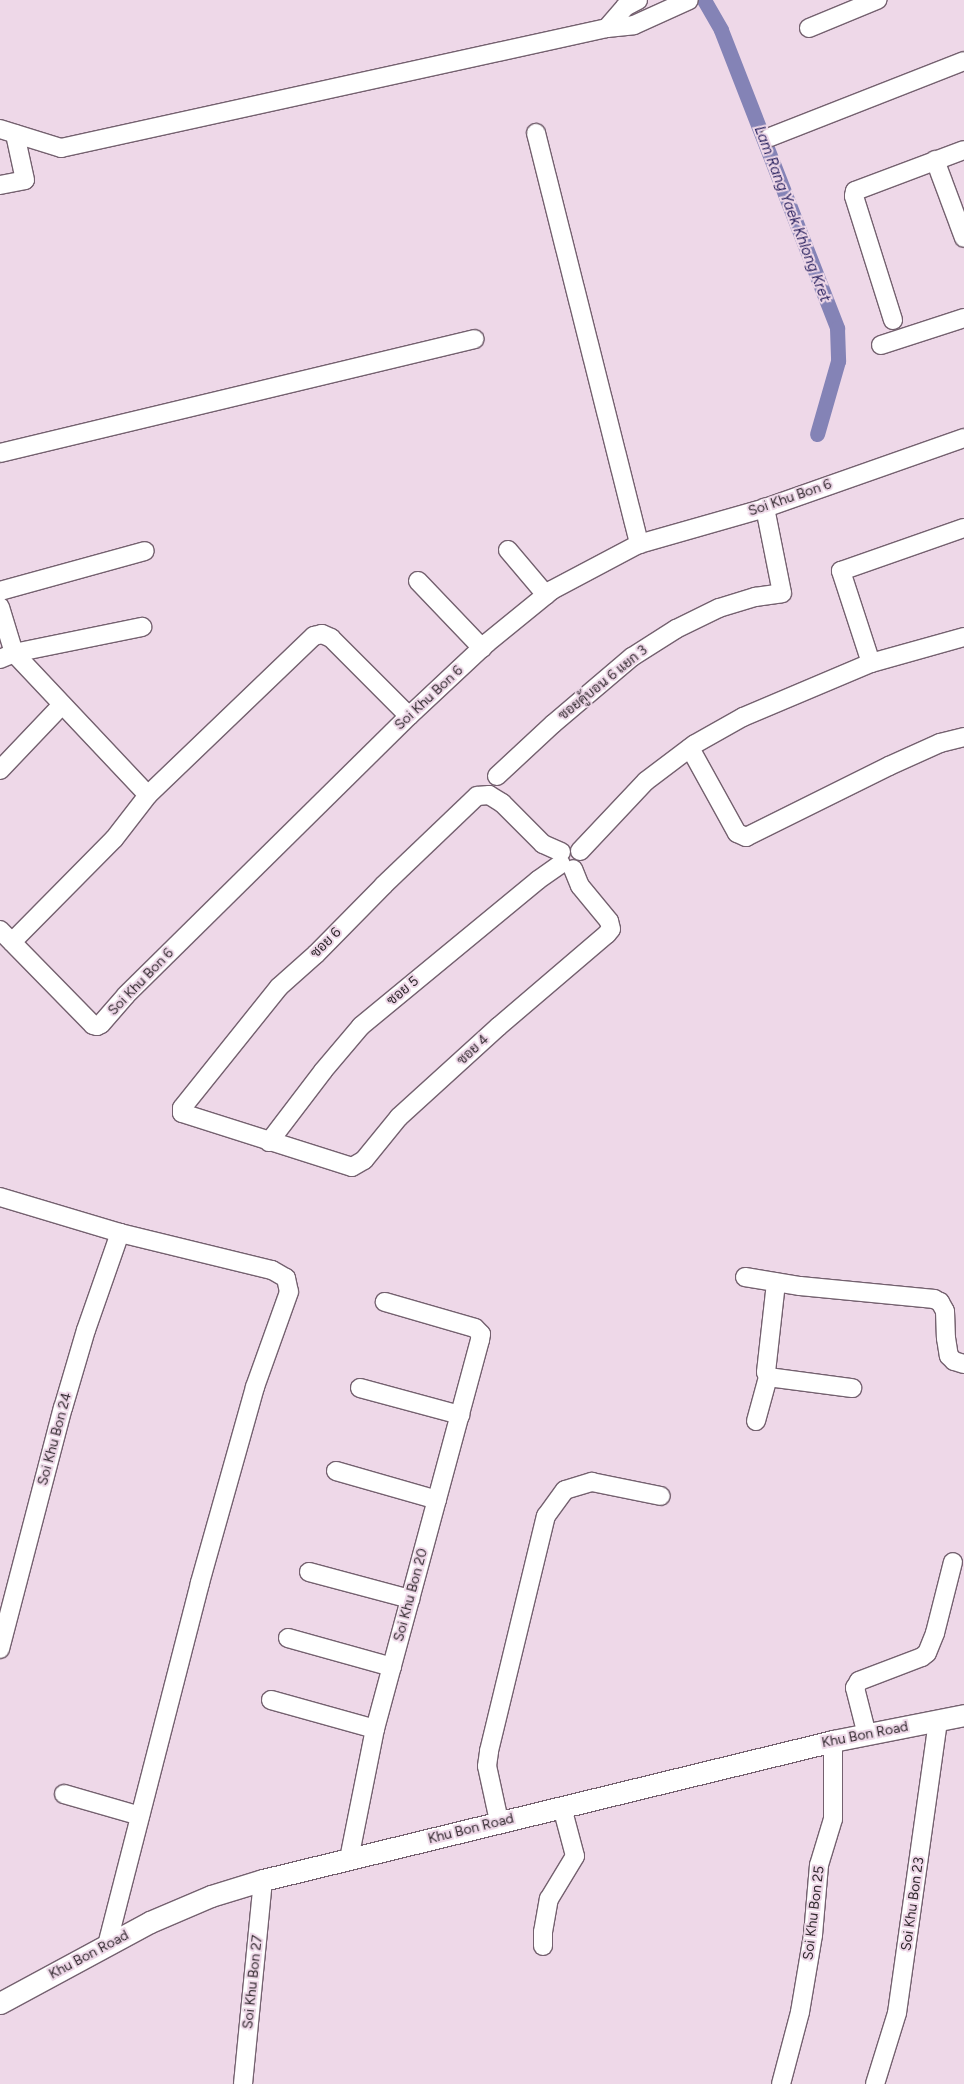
<!DOCTYPE html>
<html>
<head>
<meta charset="utf-8">
<style>
	body { margin:0 }
	#map { position:relative; width:964px; height:2084px; overflow:hidden; background:#eed8e8; font-family:Figtree,Sarabun,sans-serif }
	div>[style] { position:absolute }
	.canal>* { height:15px; margin:-7.5px; padding:0 7.5px; transform-origin:7.5px; border-radius:7.5px; background:#8483b6 }
	.roads { filter:drop-shadow(1px 0 #74616f) drop-shadow(-1px 0 #74616f) drop-shadow(0 1px #74616f) drop-shadow(0 -1px #74616f) }
	.minor>* { height:18px; margin:-9px; padding:0 9px; transform-origin:9px; border-radius:9px; background:#fff }
	.major>* { height:21px; margin:-10.5px; padding:0 10.5px; transform-origin:10.5px; border-radius:10.5px; background:#fff }
	span { translate:-50% -50%; white-space:nowrap; text-align:center; line-height:1.15; -webkit-text-stroke:4px #eed8e8; paint-order:stroke }
	.street-label { font-size:14px; color:#31282e }
	.water-label { font-size:15px; color:#2c2461; font-style:italic }
</style>
</head>
<body>
<div id="map">
	<div class="canal">
		<div style="left:704px;top:0;width:34px;rotate:60deg"></div>
		<div style="left:721px;top:30px;width:320px;rotate:68.7deg"></div>
		<div style="left:837px;top:328px;width:33px;rotate:88deg"></div>
		<div style="left:838px;top:361px;width:76px;rotate:106deg"></div>
	</div>
	<div class="roads">
		<div class="minor">
			<div style="left:638px;top:0;width:15px;rotate:152deg"></div>
			<div style="left:625px;top:7px;width:28px;rotate:131deg"></div>
			<div style="left:607px;top:28px;width:27px;rotate:-6deg"></div>
			<div style="left:634px;top:25px;width:60px;rotate:-24.4deg"></div>
			<div style="left:809px;top:28px;width:74px;rotate:-22.4deg"></div>
			<div style="left:0;top:129px;width:64px;rotate:17.3deg"></div>
			<div style="left:61px;top:148px;width:559px;rotate:-12.4deg"></div>
			<div style="left:536px;top:133px;width:424px;rotate:75.9deg"></div>
			<div style="left:770px;top:137px;width:208px;rotate:-21.4deg"></div>
			<div style="left:935px;top:160px;width:83px;rotate:69.6deg"></div>
			<div style="left:0;top:185px;width:25px;rotate:-11deg"></div>
			<div style="left:25px;top:180px;width:47px;rotate:-102.3deg"></div>
			<div style="left:893px;top:320px;width:130px;rotate:-107.5deg"></div>
			<div style="left:854px;top:196px;width:5px;rotate:-79deg"></div>
			<div style="left:855px;top:191px;width:116px;rotate:-20.6deg"></div>
			<div style="left:881px;top:345px;width:87px;rotate:-18deg"></div>
			<div style="left:0;top:453px;width:488px;rotate:-13.5deg"></div>
			<div style="left:508px;top:550px;width:59px;rotate:49.8deg"></div>
			<div style="left:418px;top:581px;width:93px;rotate:46.3deg"></div>
			<div style="left:0;top:591px;width:150px;rotate:-15.4deg"></div>
			<div style="left:0;top:607px;width:48px;rotate:73.1deg"></div>
			<div style="left:14px;top:653px;width:195px;rotate:46.7deg"></div>
			<div style="left:0;top:659px;width:15px;rotate:-23deg"></div>
			<div style="left:14px;top:653px;width:131px;rotate:-11.5deg"></div>
			<div style="left:871px;top:663px;width:97px;rotate:-108.1deg"></div>
			<div style="left:841px;top:571px;width:130px;rotate:-19.3deg"></div>
			<div style="left:690px;top:748px;width:97px;rotate:61.1deg"></div>
			<div style="left:737px;top:833px;width:10px;rotate:24deg"></div>
			<div style="left:746px;top:837px;width:160px;rotate:-26.4deg"></div>
			<div style="left:889px;top:766px;width:56px;rotate:-24.3deg"></div>
			<div style="left:940px;top:743px;width:25px;rotate:-14deg"></div>
			<div style="left:0;top:770px;width:90px;rotate:-46.4deg"></div>
			<div style="left:497px;top:776px;width:76px;rotate:-42.9deg"></div>
			<div style="left:553px;top:724px;width:104px;rotate:-40.3deg"></div>
			<div style="left:632px;top:657px;width:52px;rotate:-32.5deg"></div>
			<div style="left:676px;top:629px;width:48px;rotate:-26deg"></div>
			<div style="left:719px;top:608px;width:38px;rotate:-17deg"></div>
			<div style="left:755px;top:597px;width:27px;rotate:-8deg"></div>
			<div style="left:782px;top:593px;width:87px;rotate:-101.3deg"></div>
			<div style="left:580px;top:851px;width:96px;rotate:-46.7deg"></div>
			<div style="left:646px;top:781px;width:61px;rotate:-37.1deg"></div>
			<div style="left:695px;top:744px;width:55px;rotate:-29.4deg"></div>
			<div style="left:743px;top:717px;width:139px;rotate:-22.9deg"></div>
			<div style="left:871px;top:663px;width:97px;rotate:-15.6deg"></div>
			<div style="left:561px;top:852px;width:20px;rotate:-156deg"></div>
			<div style="left:543px;top:844px;width:58px;rotate:-135deg"></div>
			<div style="left:502px;top:803px;width:15px;rotate:-148deg"></div>
			<div style="left:489px;top:795px;width:12px;rotate:175deg"></div>
			<div style="left:477px;top:796px;width:129px;rotate:136.3deg"></div>
			<div style="left:384px;top:885px;width:97px;rotate:134.6deg"></div>
			<div style="left:316px;top:954px;width:50px;rotate:138.3deg"></div>
			<div style="left:279px;top:987px;width:155px;rotate:128.7deg"></div>
			<div style="left:182px;top:1108px;width:5px;rotate:90deg"></div>
			<div style="left:182px;top:1113px;width:178px;rotate:17.6deg"></div>
			<div style="left:352px;top:1167px;width:14px;rotate:-30deg"></div>
			<div style="left:364px;top:1160px;width:55px;rotate:-50.9deg"></div>
			<div style="left:399px;top:1117px;width:134px;rotate:-42.3deg"></div>
			<div style="left:498px;top:1027px;width:143px;rotate:-40.5deg"></div>
			<div style="left:607px;top:934px;width:6px;rotate:-51deg"></div>
			<div style="left:611px;top:929px;width:8px;rotate:-104deg"></div>
			<div style="left:609px;top:921px;width:45px;rotate:-129.6deg"></div>
			<div style="left:580px;top:886px;width:18px;rotate:-112deg"></div>
			<div style="left:0;top:930px;width:133px;rotate:45.6deg"></div>
			<div style="left:93px;top:1025px;width:4px;rotate:14deg"></div>
			<div style="left:97px;top:1026px;width:4px;rotate:-27deg"></div>
			<div style="left:101px;top:1024px;width:38px;rotate:-49deg"></div>
			<div style="left:126px;top:995px;width:397px;rotate:-44.6deg"></div>
			<div style="left:409px;top:716px;width:107px;rotate:-43.1deg"></div>
			<div style="left:487px;top:643px;width:84px;rotate:-39.2deg"></div>
			<div style="left:552px;top:590px;width:98px;rotate:-27.9deg"></div>
			<div style="left:639px;top:544px;width:131px;rotate:-15.9deg"></div>
			<div style="left:765px;top:508px;width:211px;rotate:-19.4deg"></div>
			<div style="left:12px;top:942px;width:145px;rotate:-45.3deg"></div>
			<div style="left:114px;top:839px;width:56px;rotate:-52.3deg"></div>
			<div style="left:148px;top:795px;width:230px;rotate:-43.8deg"></div>
			<div style="left:314px;top:636px;width:8px;rotate:-14deg"></div>
			<div style="left:322px;top:634px;width:10px;rotate:24deg"></div>
			<div style="left:331px;top:638px;width:110px;rotate:45deg"></div>
			<div style="left:269px;top:1142px;width:89px;rotate:-52.7deg"></div>
			<div style="left:323px;top:1071px;width:59px;rotate:-49.8deg"></div>
			<div style="left:361px;top:1026px;width:229px;rotate:-39.5deg"></div>
			<div style="left:538px;top:880px;width:28px;rotate:-35deg"></div>
			<div style="left:0;top:1197px;width:125px;rotate:16.7deg"></div>
			<div style="left:120px;top:1233px;width:156px;rotate:13.7deg"></div>
			<div style="left:272px;top:1270px;width:16px;rotate:30deg"></div>
			<div style="left:286px;top:1278px;width:14px;rotate:78deg"></div>
			<div style="left:289px;top:1292px;width:101px;rotate:109.7deg"></div>
			<div style="left:255px;top:1387px;width:204px;rotate:105.7deg"></div>
			<div style="left:200px;top:1583px;width:374px;rotate:104.4deg"></div>
			<div style="left:745px;top:1277px;width:56px;rotate:9.3deg"></div>
			<div style="left:800px;top:1286px;width:135px;rotate:5.5deg"></div>
			<div style="left:934px;top:1299px;width:7px;rotate:27deg"></div>
			<div style="left:940px;top:1302px;width:10px;rotate:61deg"></div>
			<div style="left:945px;top:1311px;width:27px;rotate:88deg"></div>
			<div style="left:946px;top:1338px;width:18px;rotate:81deg"></div>
			<div style="left:949px;top:1356px;width:7px;rotate:45deg"></div>
			<div style="left:954px;top:1361px;width:10px;rotate:17deg"></div>
			<div style="left:768px;top:1377px;width:85px;rotate:7.5deg"></div>
			<div style="left:360px;top:1388px;width:104px;rotate:15.1deg"></div>
			<div style="left:756px;top:1421px;width:46px;rotate:-74.7deg"></div>
			<div style="left:768px;top:1377px;width:5px;rotate:-112deg"></div>
			<div style="left:766px;top:1372px;width:90px;rotate:-83.6deg"></div>
			<div style="left:336px;top:1471px;width:105px;rotate:16deg"></div>
			<div style="left:309px;top:1572px;width:105px;rotate:15deg"></div>
			<div style="left:288px;top:1638px;width:108px;rotate:15.6deg"></div>
			<div style="left:0;top:1649px;width:249px;rotate:-75.4deg"></div>
			<div style="left:63px;top:1408px;width:81px;rotate:-73.6deg"></div>
			<div style="left:86px;top:1330px;width:103px;rotate:-70.7deg"></div>
			<div style="left:271px;top:1700px;width:108px;rotate:15.6deg"></div>
			<div style="left:867px;top:1735px;width:49px;rotate:-104.3deg"></div>
			<div style="left:855px;top:1688px;width:8px;rotate:-60deg"></div>
			<div style="left:859px;top:1681px;width:67px;rotate:-20.9deg"></div>
			<div style="left:922px;top:1657px;width:6px;rotate:-39deg"></div>
			<div style="left:927px;top:1653px;width:22px;rotate:-68deg"></div>
			<div style="left:935px;top:1633px;width:73px;rotate:-75.8deg"></div>
			<div style="left:64px;top:1794px;width:79px;rotate:16.1deg"></div>
			<div style="left:499px;top:1821px;width:56px;rotate:-102.3deg"></div>
			<div style="left:487px;top:1766px;width:15px;rotate:-82deg"></div>
			<div style="left:489px;top:1751px;width:242px;rotate:-76.4deg"></div>
			<div style="left:546px;top:1516px;width:32px;rotate:-54deg"></div>
			<div style="left:565px;top:1490px;width:28px;rotate:-17deg"></div>
			<div style="left:592px;top:1482px;width:70px;rotate:11.5deg"></div>
			<div style="left:349px;top:1859px;width:133px;rotate:-78.7deg"></div>
			<div style="left:375px;top:1729px;width:403px;rotate:-74.9deg"></div>
			<div style="left:480px;top:1340px;width:6px;rotate:-81deg"></div>
			<div style="left:481px;top:1334px;width:8px;rotate:-135deg"></div>
			<div style="left:475px;top:1328px;width:94px;rotate:-163.9deg"></div>
			<div style="left:543px;top:1946px;width:14px;rotate:-90deg"></div>
			<div style="left:543px;top:1932px;width:34px;rotate:-80deg"></div>
			<div style="left:549px;top:1899px;width:50px;rotate:-58.8deg"></div>
			<div style="left:575px;top:1856px;width:51px;rotate:-104.9deg"></div>
			<div style="left:243px;top:2084px;width:205px;rotate:-84.4deg"></div>
			<div style="left:781px;top:2084px;width:74px;rotate:-75.2deg"></div>
			<div style="left:800px;top:2012px;width:78px;rotate:-80.4deg"></div>
			<div style="left:813px;top:1935px;width:70px;rotate:-85.1deg"></div>
			<div style="left:819px;top:1865px;width:48px;rotate:-73.1deg"></div>
			<div style="left:833px;top:1819px;width:78px;rotate:-90deg"></div>
			<div style="left:875px;top:2084px;width:74px;rotate:-72.8deg"></div>
			<div style="left:897px;top:2013px;width:295px;rotate:-82deg"></div>
		</div>
		<div class="major">
			<div style="left:0;top:2003px;width:170px;rotate:-28.4deg"></div>
			<div style="left:150px;top:1922px;width:66px;rotate:-23.1deg"></div>
			<div style="left:211px;top:1896px;width:54px;rotate:-17.1deg"></div>
			<div style="left:263px;top:1880px;width:587px;rotate:-13.7deg"></div>
			<div style="left:833px;top:1741px;width:134px;rotate:-11.2deg"></div>
		</div>
	</div>
	<div class="street-label">
		<span style="left:790px;top:498px;rotate:-19deg">Soi Khu Bon 6</span>
		<span style="left:603px;top:683px;rotate:-39deg">ซอยคู้บอน 6 แยก 3</span>
		<span style="left:429px;top:698px;rotate:-43deg">Soi Khu Bon 6</span>
		<span style="left:326px;top:943px;rotate:-45deg">ซอย 6</span>
		<span style="left:141px;top:982px;rotate:-46deg">Soi Khu Bon 6</span>
		<span style="left:403px;top:991px;rotate:-40deg">ซอย 5</span>
		<span style="left:473px;top:1050px;rotate:-43deg">ซอย 4</span>
		<span style="left:55px;top:1439px;rotate:-75deg">Soi Khu Bon 24</span>
		<span style="left:411px;top:1595px;rotate:-75deg">Soi Khu Bon 20</span>
		<span style="left:865px;top:1735px;rotate:-11deg">Khu Bon Road</span>
		<span style="left:471px;top:1829px;rotate:-14deg">Khu Bon Road</span>
		<span style="left:913px;top:1904px;rotate:-82deg">Soi Khu Bon 23</span>
		<span style="left:814px;top:1913px;rotate:-83deg">Soi Khu Bon 25</span>
		<span style="left:89px;top:1955px;rotate:-28deg">Khu Bon Road</span>
		<span style="left:253px;top:1982px;rotate:-84deg">Soi Khu Bon 27</span>
	</div>
	<div class="water-label">
		<span style="left:792px;top:214px;rotate:69deg">Lam Rang Yaek Khlong Kret</span>
	</div>
</div>
</body>
</html>
